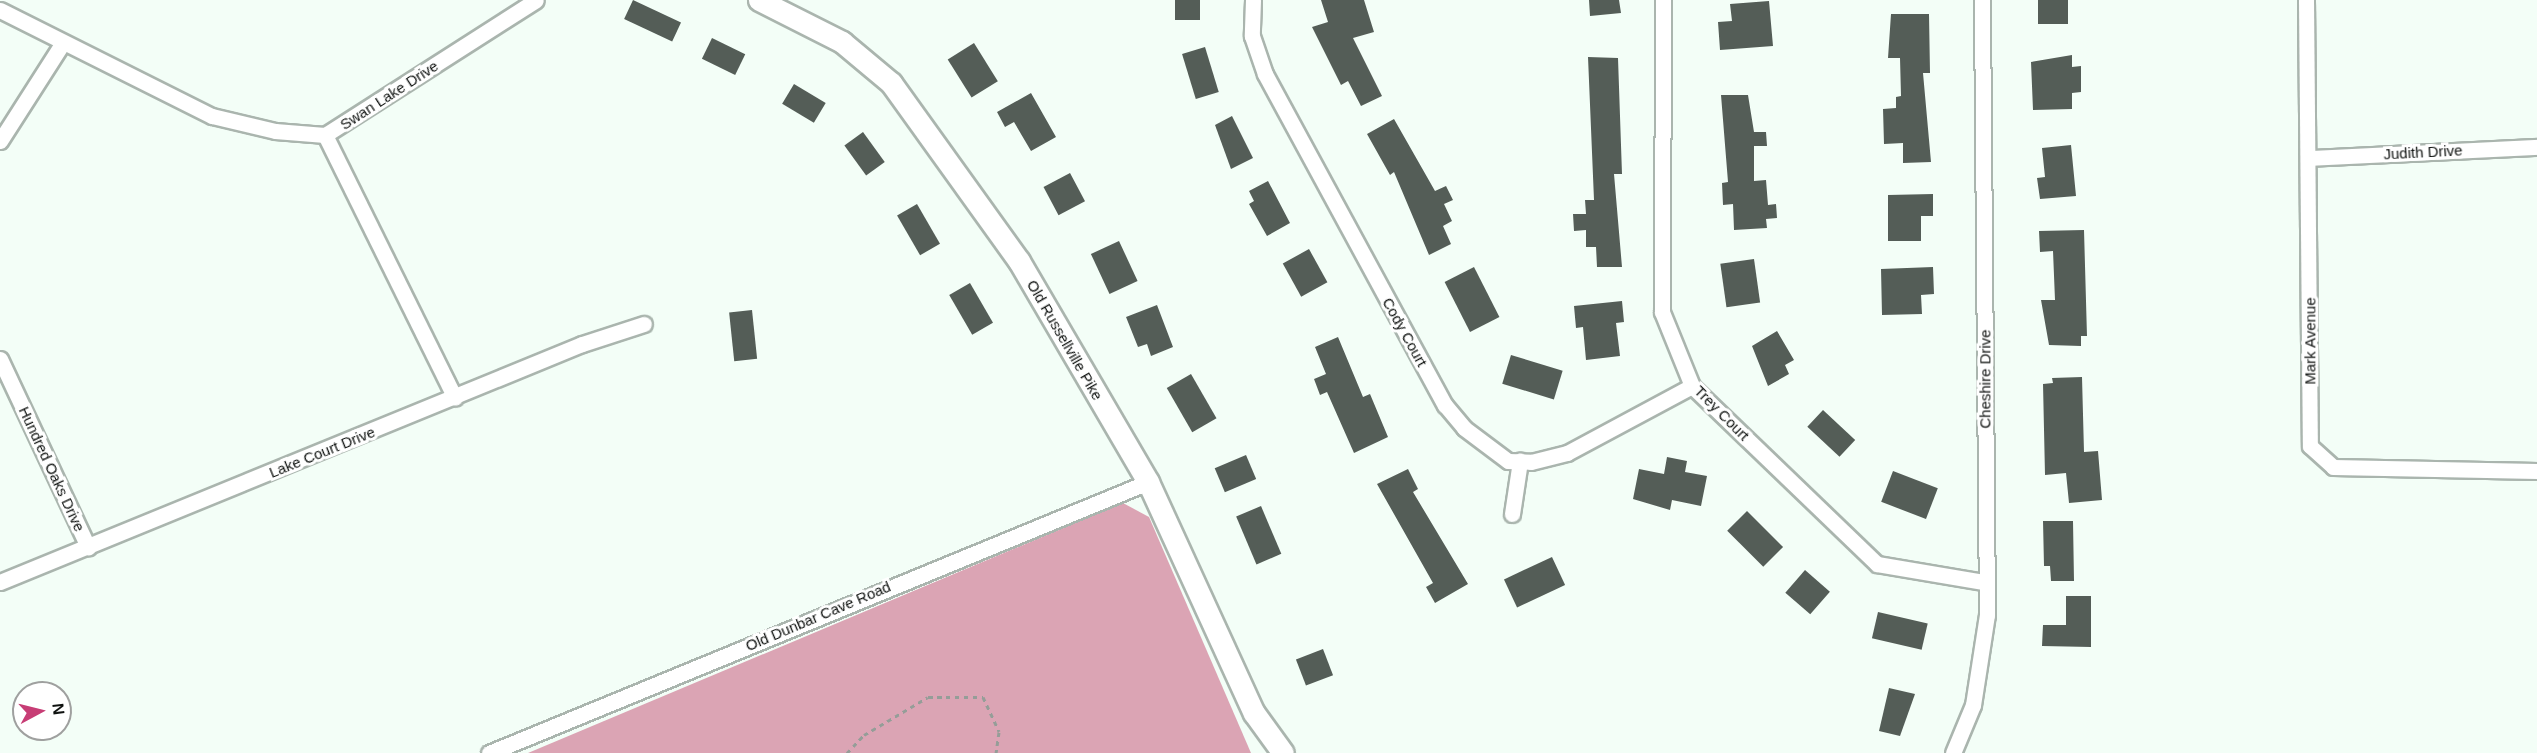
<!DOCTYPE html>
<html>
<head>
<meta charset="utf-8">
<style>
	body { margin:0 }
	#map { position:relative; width:2537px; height:753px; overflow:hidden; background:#f3fef7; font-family:Arial,sans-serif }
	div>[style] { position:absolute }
	.forest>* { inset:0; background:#dba4b4 }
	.building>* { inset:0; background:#545d57; transform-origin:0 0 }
	.path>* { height:3px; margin-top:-1.5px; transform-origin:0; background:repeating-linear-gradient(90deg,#959d98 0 4.5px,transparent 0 9px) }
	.roads { filter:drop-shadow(2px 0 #aab5ae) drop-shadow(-2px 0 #aab5ae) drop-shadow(0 2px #aab5ae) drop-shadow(0 -2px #aab5ae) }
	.street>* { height:15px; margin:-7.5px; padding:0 7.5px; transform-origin:7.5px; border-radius:7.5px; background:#fff }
	.secondary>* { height:21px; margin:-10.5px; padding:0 10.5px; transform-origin:10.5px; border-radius:10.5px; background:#fff }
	span { translate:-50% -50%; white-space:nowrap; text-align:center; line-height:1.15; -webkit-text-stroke:6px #fff; paint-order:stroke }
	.street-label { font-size:15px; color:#0f1210 }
	.north { position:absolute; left:12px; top:681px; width:60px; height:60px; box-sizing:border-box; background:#fff; border:2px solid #9fa09f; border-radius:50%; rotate:83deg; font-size:16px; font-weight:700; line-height:24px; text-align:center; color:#0f1210 }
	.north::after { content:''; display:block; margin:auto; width:21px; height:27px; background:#c73d75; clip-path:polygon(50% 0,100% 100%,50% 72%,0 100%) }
</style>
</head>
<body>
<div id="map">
	<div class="forest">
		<div style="clip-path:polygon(1123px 503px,1149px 517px,1251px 753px,528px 753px)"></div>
	</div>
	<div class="building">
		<div style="left:633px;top:0;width:53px;height:21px;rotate:25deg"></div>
		<div style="left:1175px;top:0;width:25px;height:20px"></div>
		<div style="clip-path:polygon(1321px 0,1364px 0,1374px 32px,1353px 38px,1382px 96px,1361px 106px,1348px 81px,1341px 85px,1312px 27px,1328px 22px)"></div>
		<div style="clip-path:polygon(1589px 0,1619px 0,1621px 13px,1590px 16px)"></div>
		<div style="left:2038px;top:0;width:30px;height:24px"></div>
		<div style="clip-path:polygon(1769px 1px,1773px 46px,1720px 50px,1718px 22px,1732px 21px,1730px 4px)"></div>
		<div style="clip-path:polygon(1891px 14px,1929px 14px,1930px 73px,1923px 73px,1931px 162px,1903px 163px,1903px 143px,1884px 144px,1883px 109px,1896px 108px,1896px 97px,1901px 96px,1900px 58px,1888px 58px)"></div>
		<div style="left:712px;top:38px;width:37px;height:23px;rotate:26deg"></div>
		<div style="left:974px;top:43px;width:45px;height:31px;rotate:58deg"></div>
		<div style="left:1205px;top:47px;width:47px;height:24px;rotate:73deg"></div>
		<div style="clip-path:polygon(2072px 55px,2072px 67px,2081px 66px,2081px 92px,2072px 93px,2072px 109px,2033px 110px,2031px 62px)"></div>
		<div style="clip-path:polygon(1588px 57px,1618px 58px,1622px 174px,1614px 174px,1622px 267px,1597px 267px,1596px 247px,1586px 247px,1586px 230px,1574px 231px,1573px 214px,1586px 214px,1585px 200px,1594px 200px)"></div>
		<div style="left:794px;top:84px;width:37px;height:23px;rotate:31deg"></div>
		<div style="clip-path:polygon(1031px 93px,1056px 137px,1031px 151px,1014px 122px,1005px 127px,997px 112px)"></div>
		<div style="clip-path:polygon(1721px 95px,1748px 95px,1754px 132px,1766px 132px,1767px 146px,1754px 146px,1754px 181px,1766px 180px,1768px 205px,1776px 204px,1777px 218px,1766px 219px,1767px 228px,1734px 230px,1733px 204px,1723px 205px,1722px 183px,1728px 182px)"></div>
		<div style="clip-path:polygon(1232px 116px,1253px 158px,1231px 169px,1215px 125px)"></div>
		<div style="clip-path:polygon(1394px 119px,1435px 191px,1446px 186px,1453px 200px,1444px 204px,1452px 221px,1443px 226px,1451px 244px,1429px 255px,1394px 172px,1390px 175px,1367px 134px)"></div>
		<div style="left:863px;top:132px;width:37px;height:23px;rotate:54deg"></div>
		<div style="clip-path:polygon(2071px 145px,2076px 196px,2040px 199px,2037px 178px,2045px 177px,2042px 148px)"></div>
		<div style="left:1070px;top:173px;width:32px;height:30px;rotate:62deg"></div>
		<div style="clip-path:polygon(1268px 181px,1290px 223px,1267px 236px,1249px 204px,1254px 201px,1249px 191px)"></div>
		<div style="clip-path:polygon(1933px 194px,1933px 216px,1921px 216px,1921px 241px,1888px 241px,1888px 195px)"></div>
		<div style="left:917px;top:204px;width:46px;height:23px;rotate:60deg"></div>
		<div style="clip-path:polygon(2084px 230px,2087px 336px,2081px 336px,2081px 346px,2049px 345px,2041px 300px,2055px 300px,2053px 251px,2040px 252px,2039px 231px)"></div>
		<div style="left:1119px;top:241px;width:44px;height:31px;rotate:65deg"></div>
		<div style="left:1309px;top:249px;width:38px;height:30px;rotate:61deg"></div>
		<div style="left:1754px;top:259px;width:44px;height:34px;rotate:82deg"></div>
		<div style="left:1474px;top:267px;width:56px;height:33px;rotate:63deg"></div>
		<div style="clip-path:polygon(1933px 267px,1934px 294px,1921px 295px,1922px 314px,1882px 315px,1881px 269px)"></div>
		<div style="left:970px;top:283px;width:46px;height:24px;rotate:60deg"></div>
		<div style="clip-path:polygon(1622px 301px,1624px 322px,1616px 323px,1620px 356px,1586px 360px,1583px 327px,1576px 328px,1574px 306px)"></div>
		<div style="clip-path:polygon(1157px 305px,1173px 347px,1151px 356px,1147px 344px,1138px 347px,1126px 317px)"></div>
		<div style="left:752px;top:310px;width:49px;height:23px;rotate:84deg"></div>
		<div style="clip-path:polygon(1777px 331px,1794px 360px,1785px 365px,1789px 374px,1768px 386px,1752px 346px)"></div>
		<div style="clip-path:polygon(1338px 337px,1363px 397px,1370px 394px,1388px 437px,1354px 453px,1327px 392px,1320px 395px,1314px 379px,1326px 374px,1315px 347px)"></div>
		<div style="left:1511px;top:355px;width:54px;height:30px;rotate:17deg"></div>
		<div style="left:1191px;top:374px;width:51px;height:28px;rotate:60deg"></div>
		<div style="clip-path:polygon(2082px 377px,2084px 452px,2098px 451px,2102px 500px,2069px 503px,2066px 473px,2045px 475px,2043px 384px,2053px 383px,2052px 378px)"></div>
		<div style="left:1823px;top:410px;width:44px;height:23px;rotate:43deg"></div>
		<div style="left:1246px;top:455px;width:26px;height:34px;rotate:67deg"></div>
		<div style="clip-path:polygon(1667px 457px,1687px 461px,1685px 472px,1707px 476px,1701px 506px,1672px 500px,1670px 510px,1633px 499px,1639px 469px,1664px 474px)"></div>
		<div style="clip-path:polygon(1408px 469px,1418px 489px,1413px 492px,1468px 584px,1435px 603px,1426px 587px,1433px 583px,1377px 484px)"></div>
		<div style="left:1893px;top:471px;width:48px;height:33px;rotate:21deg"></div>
		<div style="left:1261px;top:506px;width:52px;height:27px;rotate:67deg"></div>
		<div style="left:1747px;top:511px;width:51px;height:28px;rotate:45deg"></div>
		<div style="clip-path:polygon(2043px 521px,2073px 521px,2074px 581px,2051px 581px,2050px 566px,2044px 566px)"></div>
		<div style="left:1552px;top:557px;width:31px;height:53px;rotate:65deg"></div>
		<div style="left:1805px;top:570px;width:33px;height:30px;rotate:41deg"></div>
		<div style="clip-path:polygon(2066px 596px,2091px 596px,2091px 647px,2042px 646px,2043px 625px,2066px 625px)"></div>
		<div style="left:1878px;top:612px;width:51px;height:27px;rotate:13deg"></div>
		<div style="left:1323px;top:649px;width:28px;height:29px;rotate:69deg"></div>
		<div style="clip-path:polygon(1889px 688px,1915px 694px,1900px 736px,1879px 731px)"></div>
	</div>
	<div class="path">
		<div style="left:847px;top:753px;width:25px;rotate:-47deg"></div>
		<div style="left:864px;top:735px;width:74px;rotate:-30.7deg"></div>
		<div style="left:928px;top:697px;width:55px"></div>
		<div style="left:983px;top:697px;width:38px;rotate:65deg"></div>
		<div style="left:999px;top:732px;width:21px;rotate:98deg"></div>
	</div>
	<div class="roads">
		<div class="street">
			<div style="left:1253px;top:0;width:36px;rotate:92deg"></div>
			<div style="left:1252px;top:36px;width:40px;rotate:71.1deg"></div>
			<div style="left:1265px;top:74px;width:377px;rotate:61.5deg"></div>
			<div style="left:1445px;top:405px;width:30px;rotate:50deg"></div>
			<div style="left:1464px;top:428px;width:55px;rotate:36.9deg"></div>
			<div style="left:1508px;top:461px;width:23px;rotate:2deg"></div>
			<div style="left:1531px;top:462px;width:37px;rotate:-14deg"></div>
			<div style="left:1567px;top:453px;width:142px;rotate:-28.2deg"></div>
			<div style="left:1663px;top:0;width:312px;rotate:90.2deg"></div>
			<div style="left:1662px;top:312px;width:80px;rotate:67.9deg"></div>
			<div style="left:1692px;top:386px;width:257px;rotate:43.9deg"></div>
			<div style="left:1877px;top:564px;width:108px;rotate:9.6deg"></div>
			<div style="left:2306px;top:0;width:446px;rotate:89.5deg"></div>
			<div style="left:2310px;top:446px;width:31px;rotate:42deg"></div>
			<div style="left:2333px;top:467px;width:204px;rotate:1.1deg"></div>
			<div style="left:0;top:10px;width:237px;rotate:26.6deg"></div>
			<div style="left:212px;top:116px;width:65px;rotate:13.4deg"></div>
			<div style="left:275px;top:131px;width:50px;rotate:4.6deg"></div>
			<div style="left:325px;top:135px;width:250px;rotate:-32.6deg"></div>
			<div style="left:325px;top:135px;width:293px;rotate:63.7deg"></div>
			<div style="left:0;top:141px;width:115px;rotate:-57.4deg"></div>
			<div style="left:2309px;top:158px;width:228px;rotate:-2.8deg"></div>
			<div style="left:0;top:359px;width:208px;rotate:64.9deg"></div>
			<div style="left:1512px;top:514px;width:54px;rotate:-81.4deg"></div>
			<div style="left:0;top:582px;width:629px;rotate:-22.24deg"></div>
			<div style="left:582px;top:344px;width:65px;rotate:-17.9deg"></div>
			<div style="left:489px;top:753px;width:713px;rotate:-22.35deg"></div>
			<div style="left:1953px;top:753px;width:52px;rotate:-67.4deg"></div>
			<div style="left:1973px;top:705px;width:91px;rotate:-81.2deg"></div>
			<div style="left:1987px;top:615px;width:615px;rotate:-90.47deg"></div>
		</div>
		<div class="secondary">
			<div style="left:759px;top:0;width:93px;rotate:26.8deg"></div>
			<div style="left:842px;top:42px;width:64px;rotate:39.9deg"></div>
			<div style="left:891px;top:83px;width:219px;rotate:54.3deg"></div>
			<div style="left:1019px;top:261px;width:256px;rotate:59.7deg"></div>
			<div style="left:1148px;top:482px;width:254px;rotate:65.4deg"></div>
			<div style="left:1254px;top:713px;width:49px;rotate:54.1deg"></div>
		</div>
	</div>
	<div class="street-label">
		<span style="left:389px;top:95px;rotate:-33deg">Swan Lake Drive</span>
		<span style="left:2423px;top:152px;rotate:-3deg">Judith Drive</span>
		<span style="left:1405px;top:332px;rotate:61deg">Cody Court</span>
		<span style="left:1065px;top:340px;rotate:60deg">Old Russellville Pike</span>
		<span style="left:2310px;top:341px;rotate:-90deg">Mark Avenue</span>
		<span style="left:1985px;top:379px;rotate:-90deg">Cheshire Drive</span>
		<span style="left:1722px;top:413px;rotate:45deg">Trey Court</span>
		<span style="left:322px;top:452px;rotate:-22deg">Lake Court Drive</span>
		<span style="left:52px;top:469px;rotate:65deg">Hundred Oaks Drive</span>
		<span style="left:818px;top:616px;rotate:-23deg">Old Dunbar Cave Road</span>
	</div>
	<div class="north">N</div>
</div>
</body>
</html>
